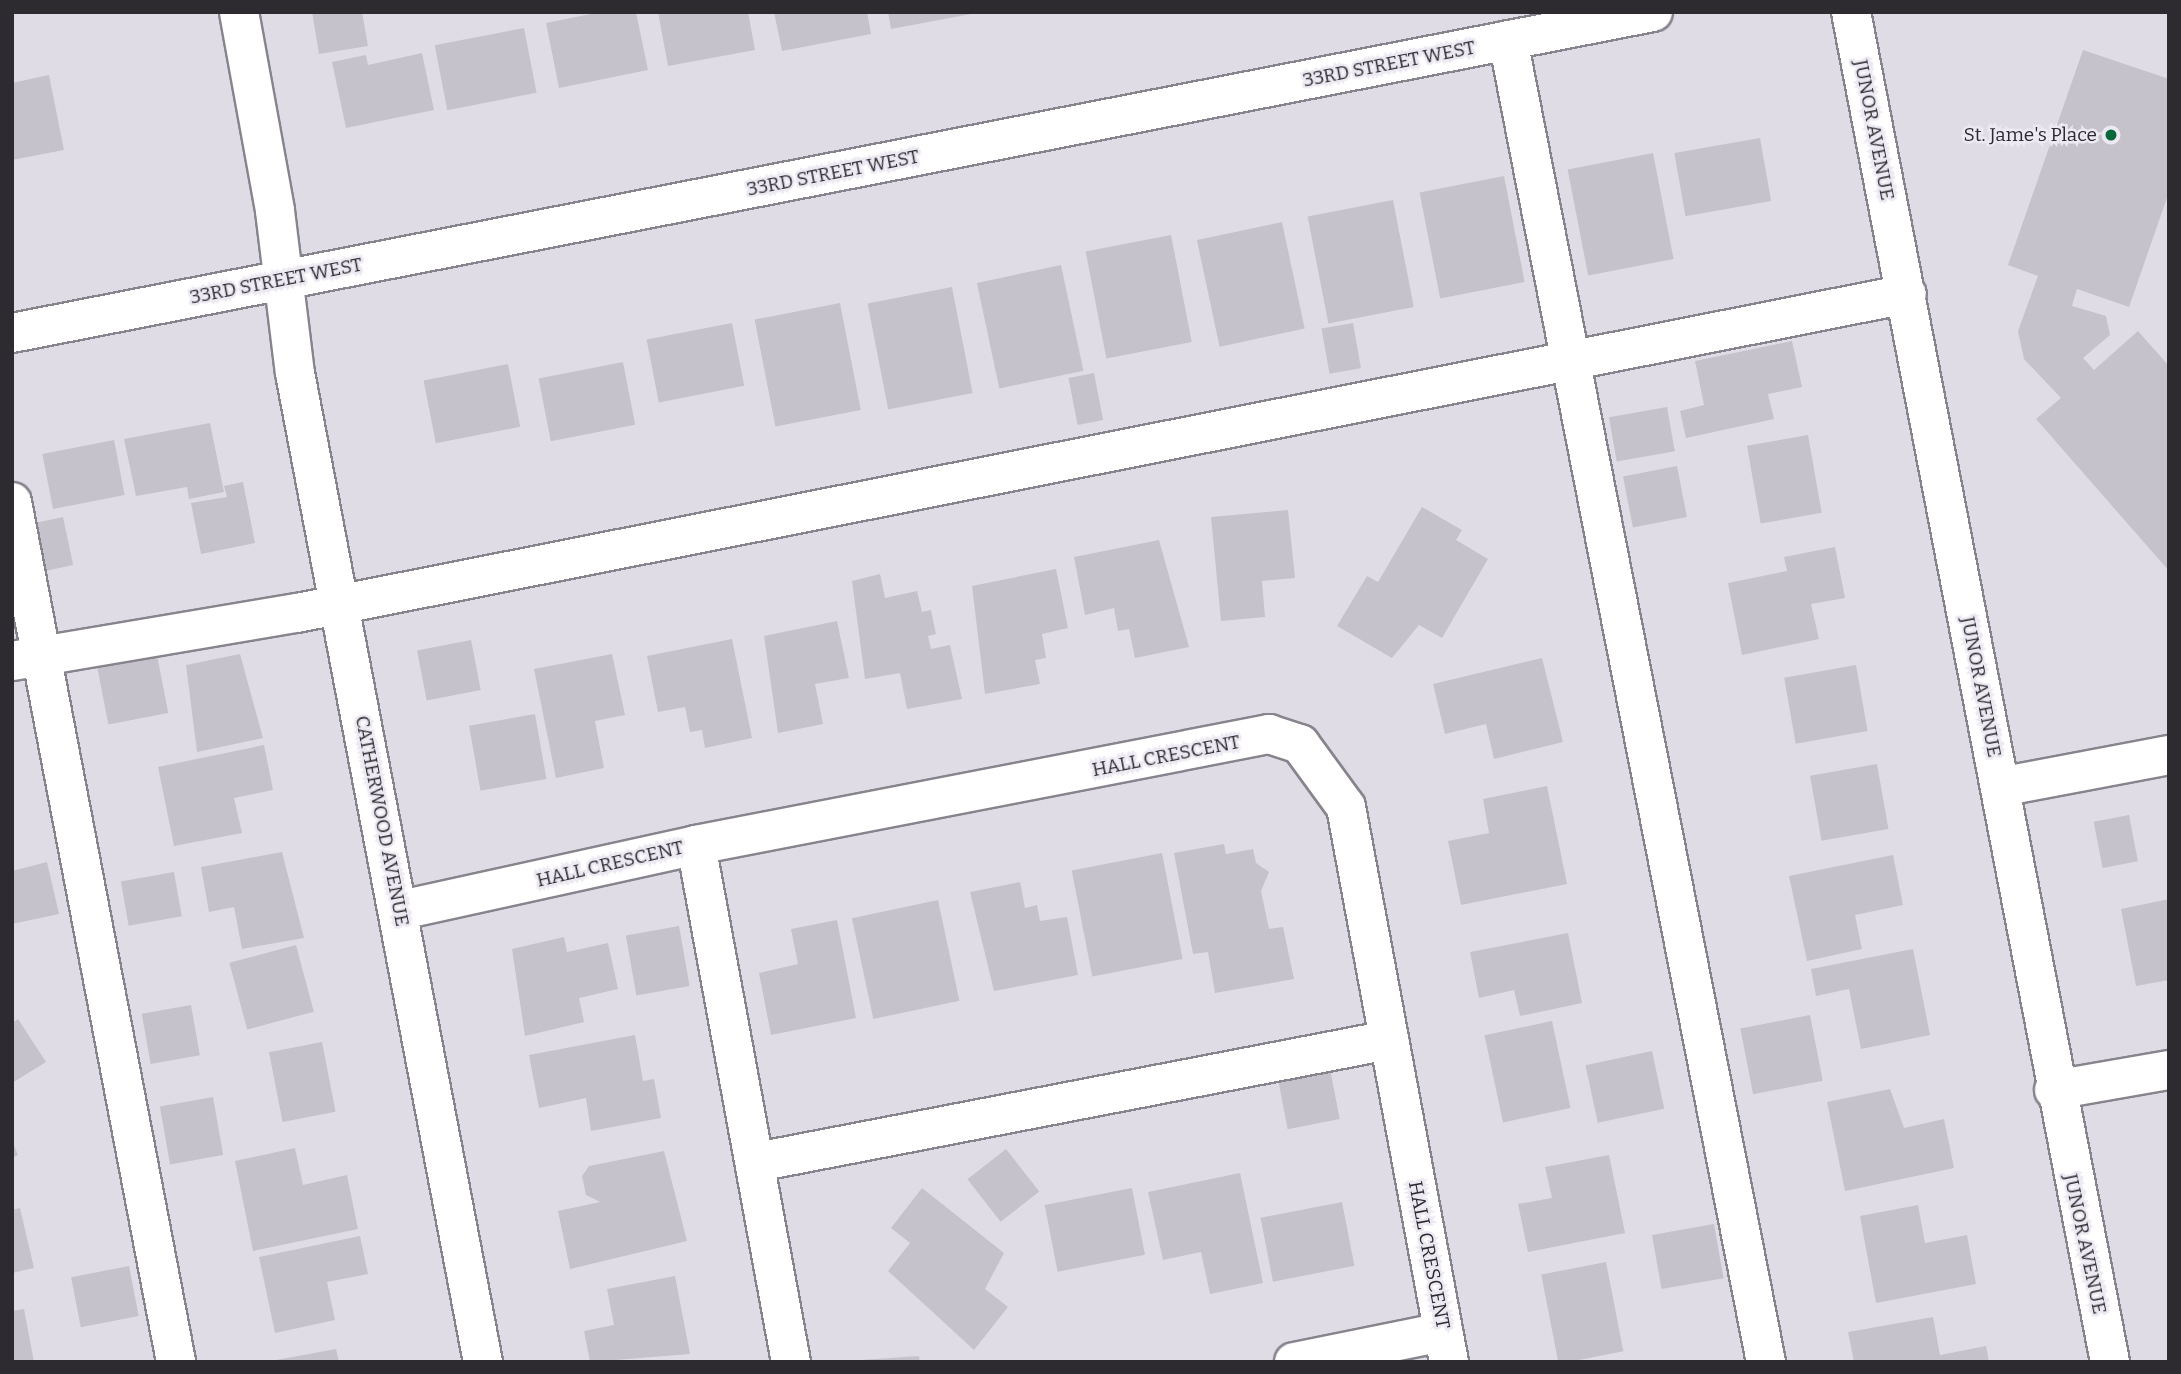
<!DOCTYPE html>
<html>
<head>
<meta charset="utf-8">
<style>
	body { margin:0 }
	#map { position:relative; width:2181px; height:1374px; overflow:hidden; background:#e0dce6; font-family:Bitter,serif }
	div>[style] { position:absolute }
	.building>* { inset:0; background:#c6c2cc; transform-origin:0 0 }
	.roads { filter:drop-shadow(2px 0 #88848d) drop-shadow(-2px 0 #88848d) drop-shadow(0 2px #88848d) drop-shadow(0 -2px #88848d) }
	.minor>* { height:38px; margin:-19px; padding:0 19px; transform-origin:19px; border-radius:19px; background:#fff }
	.major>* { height:38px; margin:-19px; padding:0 19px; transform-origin:19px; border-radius:19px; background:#fff }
	.dots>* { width:19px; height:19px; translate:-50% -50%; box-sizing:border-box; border:4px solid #ede9f3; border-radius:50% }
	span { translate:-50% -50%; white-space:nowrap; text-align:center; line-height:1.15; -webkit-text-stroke:5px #ede9f3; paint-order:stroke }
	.street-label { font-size:19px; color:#2d2b2f }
	.poi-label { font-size:19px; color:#2d2b2f }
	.right { translate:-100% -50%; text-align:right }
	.frame { position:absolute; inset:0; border:14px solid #2d2b2f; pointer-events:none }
</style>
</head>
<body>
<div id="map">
	<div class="building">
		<div style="clip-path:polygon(312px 12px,362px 12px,368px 46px,319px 54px)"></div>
		<div style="clip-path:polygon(601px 12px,636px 12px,648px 70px,559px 88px,546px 23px)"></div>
		<div style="clip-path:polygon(658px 12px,748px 12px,755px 50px,668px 66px)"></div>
		<div style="clip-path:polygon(774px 12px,867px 12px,871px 34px,782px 51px)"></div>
		<div style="clip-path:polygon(888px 12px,971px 12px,971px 14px,891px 29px)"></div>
		<div style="left:524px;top:28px;width:66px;height:91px;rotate:79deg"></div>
		<div style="clip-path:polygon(2083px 50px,2169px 79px,2169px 192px,2129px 307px,2077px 289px,2072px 306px,2106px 316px,2110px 335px,2083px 358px,2094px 370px,2138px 331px,2169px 366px,2169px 571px,2036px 419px,2061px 398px,2024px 359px,2018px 331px,2038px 276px,2008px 265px)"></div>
		<div style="clip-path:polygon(422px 53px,434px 110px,346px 128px,332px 62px,366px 55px,368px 65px)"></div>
		<div style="clip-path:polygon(49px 75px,64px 150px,12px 160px,12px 83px)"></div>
		<div style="left:1760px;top:138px;width:64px;height:87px;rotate:80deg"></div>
		<div style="left:1653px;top:153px;width:108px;height:87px;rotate:79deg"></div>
		<div style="left:1504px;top:176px;width:108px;height:86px;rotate:79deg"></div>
		<div style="left:1393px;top:200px;width:109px;height:87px;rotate:79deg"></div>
		<div style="left:1282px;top:222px;width:109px;height:87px;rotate:78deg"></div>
		<div style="left:1171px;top:235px;width:109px;height:87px;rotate:79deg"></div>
		<div style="left:1061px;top:265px;width:108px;height:86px;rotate:78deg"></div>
		<div style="left:952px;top:287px;width:108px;height:86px;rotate:79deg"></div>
		<div style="left:840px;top:303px;width:109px;height:87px;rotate:79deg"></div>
		<div style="left:732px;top:323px;width:64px;height:87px;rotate:79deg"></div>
		<div style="left:1353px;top:323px;width:46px;height:32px;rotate:80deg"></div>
		<div style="clip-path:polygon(1792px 341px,1802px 387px,1768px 394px,1774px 419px,1686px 438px,1680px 411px,1704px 405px,1695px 361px)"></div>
		<div style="left:623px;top:362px;width:64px;height:86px;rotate:79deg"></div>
		<div style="left:508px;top:364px;width:64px;height:86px;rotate:79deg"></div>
		<div style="left:1094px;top:373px;width:48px;height:26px;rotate:79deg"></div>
		<div style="left:1667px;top:407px;width:45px;height:59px;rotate:80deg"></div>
		<div style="clip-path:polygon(210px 423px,224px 492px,189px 499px,187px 487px,136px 496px,124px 439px)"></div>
		<div style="left:1808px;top:435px;width:79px;height:62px;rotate:80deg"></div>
		<div style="left:114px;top:440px;width:56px;height:73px;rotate:79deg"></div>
		<div style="left:1677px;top:466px;width:52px;height:55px;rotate:79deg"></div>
		<div style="clip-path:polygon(243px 482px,255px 543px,201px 554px,191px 503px,227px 497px,224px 486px)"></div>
		<div style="clip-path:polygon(1422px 507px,1462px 530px,1456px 540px,1488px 559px,1442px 638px,1419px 625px,1392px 658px,1337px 626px,1367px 576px,1378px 582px)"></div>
		<div style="clip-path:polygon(1288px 510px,1295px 578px,1262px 581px,1265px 617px,1221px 621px,1211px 517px)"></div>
		<div style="left:63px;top:517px;width:49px;height:30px;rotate:78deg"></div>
		<div style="clip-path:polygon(1159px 540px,1189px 647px,1135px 658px,1129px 629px,1118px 631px,1114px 608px,1085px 615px,1074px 557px)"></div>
		<div style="clip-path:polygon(1835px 547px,1845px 598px,1811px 604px,1819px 639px,1742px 655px,1728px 583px,1787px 571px,1784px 557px)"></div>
		<div style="clip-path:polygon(1056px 569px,1068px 628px,1042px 634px,1046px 658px,1035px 660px,1040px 684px,985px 694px,972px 586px)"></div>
		<div style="clip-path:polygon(880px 574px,885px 598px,917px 591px,922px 612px,931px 610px,936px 634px,928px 636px,931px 649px,950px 645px,962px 699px,907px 709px,900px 673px,865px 679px,852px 581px)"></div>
		<div style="clip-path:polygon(837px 621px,849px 678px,815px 684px,823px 724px,778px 733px,764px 636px)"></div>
		<div style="clip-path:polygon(732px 639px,752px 738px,705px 748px,702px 730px,690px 732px,685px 707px,658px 712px,647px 656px)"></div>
		<div style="left:471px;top:640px;width:51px;height:55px;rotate:79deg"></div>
		<div style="clip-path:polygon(240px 654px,263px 738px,197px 752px,186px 665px)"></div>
		<div style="clip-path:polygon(612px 654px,625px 715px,595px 721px,604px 768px,556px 778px,534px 669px)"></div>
		<div style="left:157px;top:655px;width:59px;height:61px;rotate:79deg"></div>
		<div style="clip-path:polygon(1542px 658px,1563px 742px,1494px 759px,1486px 724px,1445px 734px,1433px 684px)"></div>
		<div style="left:1856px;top:665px;width:67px;height:73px;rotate:80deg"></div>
		<div style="left:535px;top:714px;width:66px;height:67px;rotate:80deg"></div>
		<div style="clip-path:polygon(264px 745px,273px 790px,234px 798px,242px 833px,174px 846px,158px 767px)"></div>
		<div style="left:1877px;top:764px;width:66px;height:68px;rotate:80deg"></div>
		<div style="clip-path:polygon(1547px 786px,1567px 884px,1461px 905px,1448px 841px,1489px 833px,1483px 799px)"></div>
		<div style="left:2129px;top:815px;width:47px;height:36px;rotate:79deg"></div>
		<div style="clip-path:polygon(1224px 844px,1226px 854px,1253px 849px,1256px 863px,1269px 872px,1261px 891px,1269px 929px,1283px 927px,1294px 979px,1215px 993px,1208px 952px,1193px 954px,1174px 853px)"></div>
		<div style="clip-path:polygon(282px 852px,304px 938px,242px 949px,234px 907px,209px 912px,201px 867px)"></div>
		<div style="left:1162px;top:853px;width:108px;height:92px;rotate:79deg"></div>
		<div style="clip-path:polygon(1893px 855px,1903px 905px,1855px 915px,1862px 949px,1807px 961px,1789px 876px)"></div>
		<div style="clip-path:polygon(47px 862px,59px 914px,12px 924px,12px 871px)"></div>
		<div style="left:174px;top:872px;width:45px;height:54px;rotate:80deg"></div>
		<div style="clip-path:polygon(1020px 882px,1025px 908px,1037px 905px,1040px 921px,1067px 917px,1078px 975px,994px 991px,970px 892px)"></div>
		<div style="clip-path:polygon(2169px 899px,2169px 980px,2136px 986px,2121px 909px)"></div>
		<div style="left:938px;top:900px;width:103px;height:88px;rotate:78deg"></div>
		<div style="clip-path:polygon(837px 920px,856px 1018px,771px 1035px,759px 973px,798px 964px,791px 929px)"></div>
		<div style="left:679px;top:926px;width:61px;height:54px;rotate:80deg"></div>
		<div style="clip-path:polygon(1568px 933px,1582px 1003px,1520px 1016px,1514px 990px,1479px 998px,1470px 952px)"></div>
		<div style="clip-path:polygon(564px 937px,567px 952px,608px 943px,618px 989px,579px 998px,584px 1022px,525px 1036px,512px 949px)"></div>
		<div style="left:296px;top:945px;width:69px;height:69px;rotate:75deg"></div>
		<div style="clip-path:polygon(1913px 949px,1930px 1035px,1861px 1049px,1849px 989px,1816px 996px,1811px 969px)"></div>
		<div style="left:191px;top:1005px;width:51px;height:50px;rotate:80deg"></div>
		<div style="left:1810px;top:1015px;width:67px;height:71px;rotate:79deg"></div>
		<div style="clip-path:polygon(18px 1019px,46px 1062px,12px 1083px,12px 1023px)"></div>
		<div style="left:1552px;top:1021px;width:89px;height:69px;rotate:78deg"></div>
		<div style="clip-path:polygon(635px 1035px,643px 1081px,654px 1079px,661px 1118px,591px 1131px,586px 1098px,539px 1108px,529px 1055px)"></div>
		<div style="left:322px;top:1042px;width:71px;height:54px;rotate:79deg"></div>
		<div style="left:1652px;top:1051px;width:59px;height:68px;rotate:78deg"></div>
		<div style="left:1330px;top:1069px;width:51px;height:53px;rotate:79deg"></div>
		<div style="clip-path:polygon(1890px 1089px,1904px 1128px,1944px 1119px,1954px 1168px,1845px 1191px,1827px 1102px)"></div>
		<div style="left:213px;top:1097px;width:59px;height:54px;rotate:80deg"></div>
		<div style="clip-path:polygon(12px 1141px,18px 1155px,12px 1158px)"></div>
		<div style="clip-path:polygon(295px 1148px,303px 1185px,347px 1175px,358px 1229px,253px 1251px,235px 1161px)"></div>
		<div style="left:1006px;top:1149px;width:54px;height:49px;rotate:52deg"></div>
		<div style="clip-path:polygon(664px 1151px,687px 1241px,570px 1269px,558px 1211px,600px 1202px,586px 1195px,582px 1176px,589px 1166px)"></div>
		<div style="clip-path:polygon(1609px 1155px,1625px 1233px,1528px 1252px,1518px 1204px,1552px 1198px,1545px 1167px)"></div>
		<div style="clip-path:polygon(1240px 1173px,1263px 1283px,1210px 1294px,1201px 1252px,1163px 1260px,1148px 1192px)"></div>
		<div style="clip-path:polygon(922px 1188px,1004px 1253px,985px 1289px,1008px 1307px,974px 1350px,888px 1271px,910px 1243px,891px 1228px)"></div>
		<div style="left:1132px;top:1188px;width:68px;height:89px;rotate:79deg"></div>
		<div style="left:1342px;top:1202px;width:65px;height:83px;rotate:79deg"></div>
		<div style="clip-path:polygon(1918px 1205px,1925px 1243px,1967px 1235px,1976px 1284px,1876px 1303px,1860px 1216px)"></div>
		<div style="clip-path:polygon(20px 1208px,34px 1268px,12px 1273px,12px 1210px)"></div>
		<div style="left:1714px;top:1224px;width:55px;height:63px;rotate:80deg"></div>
		<div style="clip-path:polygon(360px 1236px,368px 1274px,327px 1282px,335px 1320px,275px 1333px,259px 1257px)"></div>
		<div style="left:1606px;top:1262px;width:91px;height:66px;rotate:79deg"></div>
		<div style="left:129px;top:1266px;width:51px;height:59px;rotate:79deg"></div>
		<div style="clip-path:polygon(675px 1276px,690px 1354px,590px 1362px,584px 1331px,614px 1325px,607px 1289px)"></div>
		<div style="clip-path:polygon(24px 1309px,34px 1362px,12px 1362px,12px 1311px)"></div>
		<div style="clip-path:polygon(1933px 1317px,1940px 1355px,1986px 1346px,1989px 1362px,1854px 1362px,1848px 1332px)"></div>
		<div style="clip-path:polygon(336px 1349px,339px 1362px,276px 1362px,276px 1360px)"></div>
		<div style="clip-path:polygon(919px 1356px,920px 1362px,861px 1362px,861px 1360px)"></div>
	</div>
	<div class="roads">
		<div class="minor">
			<div style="left:239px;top:12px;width:202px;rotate:79.7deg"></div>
			<div style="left:275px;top:211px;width:163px;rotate:83deg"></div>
			<div style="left:295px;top:373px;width:1007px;rotate:79.24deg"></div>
			<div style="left:1851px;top:12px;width:1375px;rotate:79.14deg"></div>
			<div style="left:1508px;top:40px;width:1347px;rotate:78.96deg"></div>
			<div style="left:12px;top:502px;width:875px;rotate:79.2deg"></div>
			<div style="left:12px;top:661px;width:289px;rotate:-9.6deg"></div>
			<div style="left:297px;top:613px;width:1641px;rotate:-11.21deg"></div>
			<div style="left:2000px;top:787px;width:172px;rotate:-10.7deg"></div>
			<div style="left:696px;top:845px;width:526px;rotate:79.59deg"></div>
			<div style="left:401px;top:910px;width:302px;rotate:-12.4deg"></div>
			<div style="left:696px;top:845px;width:584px;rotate:-10.96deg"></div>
			<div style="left:1269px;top:734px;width:33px;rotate:18deg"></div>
			<div style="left:1300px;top:744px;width:78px;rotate:53.9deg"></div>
			<div style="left:1346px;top:807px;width:564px;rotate:79.49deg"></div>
			<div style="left:2054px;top:1090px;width:117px;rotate:-9.9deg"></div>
			<div style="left:757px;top:1162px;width:644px;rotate:-10.93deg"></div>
			<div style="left:1294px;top:1362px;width:152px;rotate:-11.4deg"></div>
		</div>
		<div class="major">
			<div style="left:12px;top:333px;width:1672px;rotate:-11.07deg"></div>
		</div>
	</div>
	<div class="dots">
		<div style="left:2111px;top:135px;background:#0a673a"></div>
	</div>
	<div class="street-label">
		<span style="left:1389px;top:64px;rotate:-11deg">33RD STREET WEST</span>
		<span style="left:1874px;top:130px;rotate:79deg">JUNOR AVENUE</span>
		<span style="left:833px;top:173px;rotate:-11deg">33RD STREET WEST</span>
		<span style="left:276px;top:281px;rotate:-11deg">33RD STREET WEST</span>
		<span style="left:1981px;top:687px;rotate:79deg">JUNOR AVENUE</span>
		<span style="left:1166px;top:756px;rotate:-11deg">HALL CRESCENT</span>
		<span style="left:382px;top:821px;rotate:79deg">CATHERWOOD AVENUE</span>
		<span style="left:610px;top:864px;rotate:-13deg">HALL CRESCENT</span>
		<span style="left:2085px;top:1244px;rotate:78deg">JUNOR AVENUE</span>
		<span style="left:1429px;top:1255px;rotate:79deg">HALL CRESCENT</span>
	</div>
	<div class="poi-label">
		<span class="right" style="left:2097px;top:135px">St. Jame's Place</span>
	</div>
	<div class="frame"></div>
</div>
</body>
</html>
